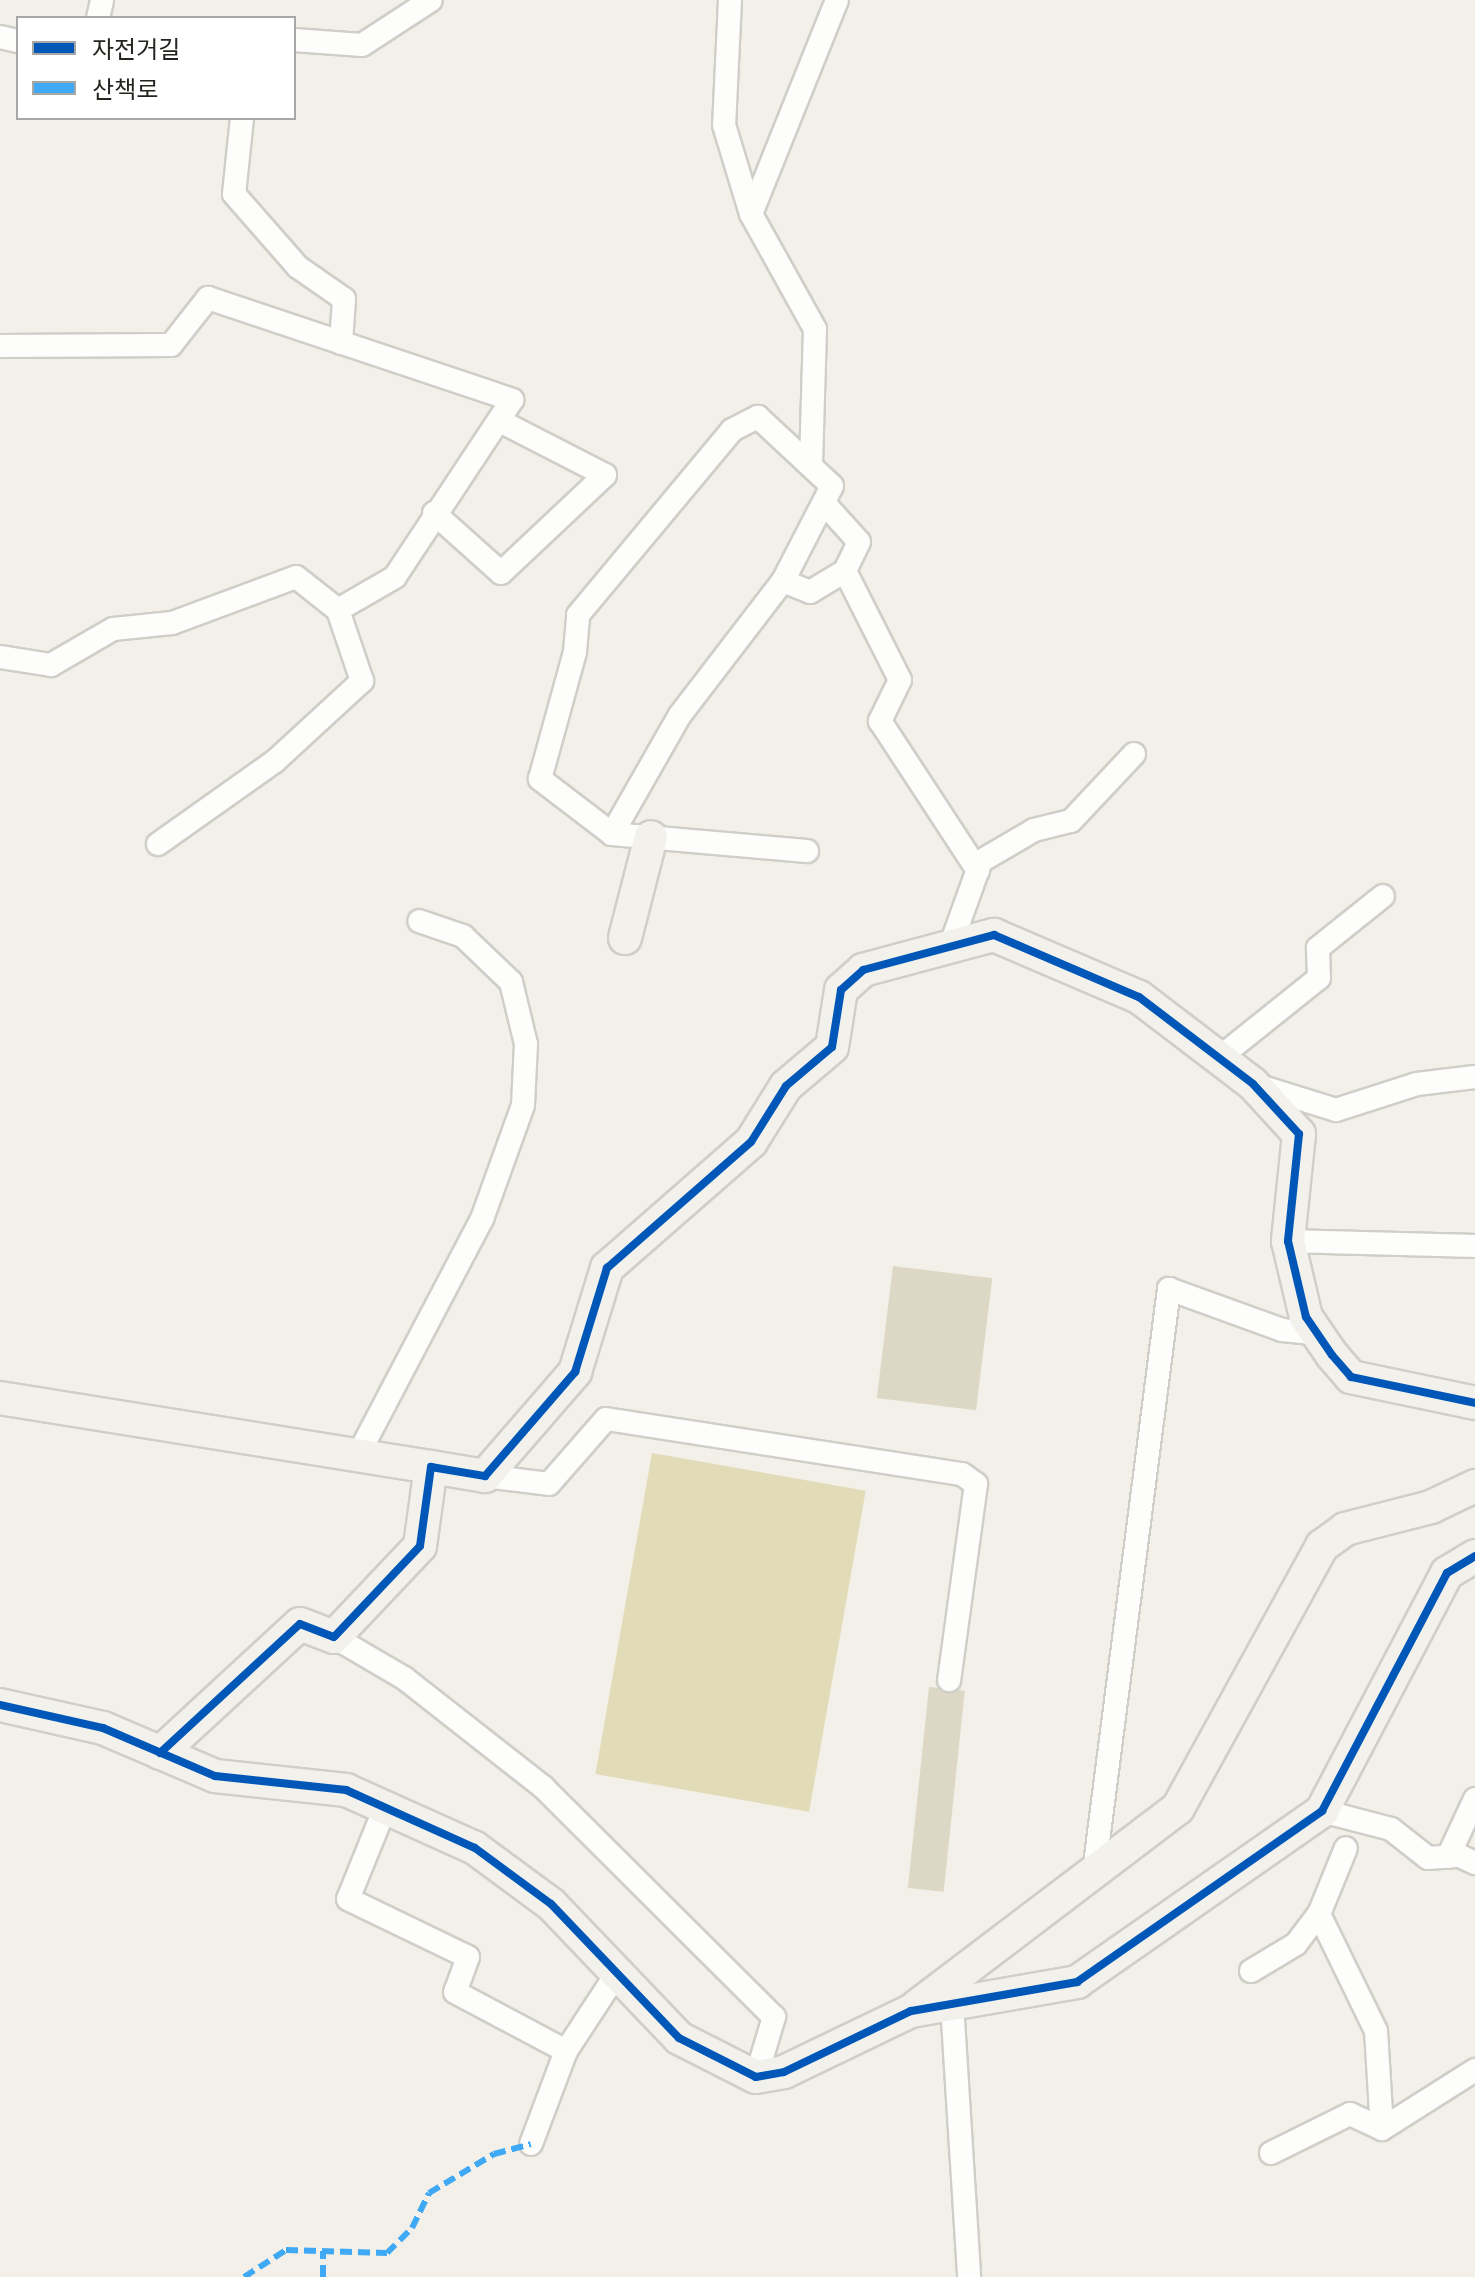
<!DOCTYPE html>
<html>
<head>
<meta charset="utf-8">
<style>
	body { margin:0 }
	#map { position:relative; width:1475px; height:2277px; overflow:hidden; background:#f2f0e8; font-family:Overpass,"Noto Sans KR",sans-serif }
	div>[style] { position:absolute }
	.green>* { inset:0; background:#e1dbb8; transform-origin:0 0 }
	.building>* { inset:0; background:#dcd8c5; transform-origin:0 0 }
	.roads { filter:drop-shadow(2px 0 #cfcec8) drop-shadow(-2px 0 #cfcec8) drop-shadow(0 2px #cfcec8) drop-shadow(0 -2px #cfcec8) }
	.street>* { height:22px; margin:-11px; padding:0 11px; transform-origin:11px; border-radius:11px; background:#fdfdfc }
	.secondary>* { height:32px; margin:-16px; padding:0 16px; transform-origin:16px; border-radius:16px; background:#f2f1ec }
	.quiet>* { height:6px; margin-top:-3px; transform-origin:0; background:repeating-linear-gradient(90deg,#3fa9f5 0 12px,transparent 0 18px) }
	.cycleway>* { height:8px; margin:-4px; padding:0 4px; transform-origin:4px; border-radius:4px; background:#0057b8 }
	span { translate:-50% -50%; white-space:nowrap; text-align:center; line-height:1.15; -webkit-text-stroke:7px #fff; paint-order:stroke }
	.legend { position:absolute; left:16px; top:16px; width:280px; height:104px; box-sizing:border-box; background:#fff; border:2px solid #a7a7a5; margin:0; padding:10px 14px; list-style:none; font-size:24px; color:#24231e }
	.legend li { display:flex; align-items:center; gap:16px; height:40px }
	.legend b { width:40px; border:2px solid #a7a7a5 }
</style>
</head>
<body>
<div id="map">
	<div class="green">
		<div style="left:652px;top:1453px;width:217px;height:326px;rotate:10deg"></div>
	</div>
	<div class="building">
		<div style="left:893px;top:1266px;width:100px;height:133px;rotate:7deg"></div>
		<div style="left:929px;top:1687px;width:36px;height:202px;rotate:6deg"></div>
	</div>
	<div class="roads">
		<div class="street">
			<div style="left:730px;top:0;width:125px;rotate:92.7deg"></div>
			<div style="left:724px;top:125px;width:93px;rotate:73.1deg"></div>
			<div style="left:751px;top:214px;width:132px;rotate:60.9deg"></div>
			<div style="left:815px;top:329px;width:137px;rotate:91.7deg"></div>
			<div style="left:98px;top:18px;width:18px;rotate:-77deg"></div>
			<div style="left:0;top:37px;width:18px;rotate:13deg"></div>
			<div style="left:294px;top:40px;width:68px;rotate:4.2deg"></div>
			<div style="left:362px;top:45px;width:82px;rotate:-33.1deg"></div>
			<div style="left:242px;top:118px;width:76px;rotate:96deg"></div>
			<div style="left:234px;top:194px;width:97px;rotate:48.8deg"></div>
			<div style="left:298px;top:267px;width:56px;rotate:34.8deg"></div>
			<div style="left:344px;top:299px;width:44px;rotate:93.9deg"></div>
			<div style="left:751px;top:214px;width:231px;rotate:-68.1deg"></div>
			<div style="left:0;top:346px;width:171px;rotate:-0.3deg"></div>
			<div style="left:171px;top:345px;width:60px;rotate:-51.8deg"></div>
			<div style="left:208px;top:298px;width:321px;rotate:18.5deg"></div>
			<div style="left:512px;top:400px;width:212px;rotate:123.5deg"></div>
			<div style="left:395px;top:577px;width:66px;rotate:149.9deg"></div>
			<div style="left:338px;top:610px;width:53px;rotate:-141.8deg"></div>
			<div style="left:296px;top:577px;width:132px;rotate:159.6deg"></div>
			<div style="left:172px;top:623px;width:59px;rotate:174.2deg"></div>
			<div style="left:113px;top:629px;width:72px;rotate:149.9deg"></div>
			<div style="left:51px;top:665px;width:52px;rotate:-171.1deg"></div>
			<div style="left:824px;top:503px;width:52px;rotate:48.1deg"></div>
			<div style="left:859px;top:542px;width:32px;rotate:116deg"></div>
			<div style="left:434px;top:513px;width:90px;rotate:41.8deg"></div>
			<div style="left:501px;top:573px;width:143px;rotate:-43.3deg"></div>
			<div style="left:605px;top:475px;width:116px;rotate:-152.8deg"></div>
			<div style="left:612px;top:834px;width:91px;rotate:-142.6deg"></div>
			<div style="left:540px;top:779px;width:132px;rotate:-74.6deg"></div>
			<div style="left:575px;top:652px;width:37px;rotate:-85deg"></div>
			<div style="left:578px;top:615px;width:241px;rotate:-50.2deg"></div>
			<div style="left:732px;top:430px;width:29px;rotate:-27deg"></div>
			<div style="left:758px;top:417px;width:101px;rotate:43deg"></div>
			<div style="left:832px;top:486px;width:107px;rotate:117.3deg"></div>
			<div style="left:158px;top:844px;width:142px;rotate:-35.3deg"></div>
			<div style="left:274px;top:762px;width:120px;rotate:-42.6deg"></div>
			<div style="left:362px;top:681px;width:75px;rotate:-108.7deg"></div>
			<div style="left:807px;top:851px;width:196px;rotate:-175deg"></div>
			<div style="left:612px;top:834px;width:137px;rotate:-60.3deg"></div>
			<div style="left:680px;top:715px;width:169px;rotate:-52.5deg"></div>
			<div style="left:783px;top:581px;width:29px;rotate:22deg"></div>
			<div style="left:810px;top:592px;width:41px;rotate:-31deg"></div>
			<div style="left:845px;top:571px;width:122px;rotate:63.2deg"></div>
			<div style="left:900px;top:680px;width:46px;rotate:116deg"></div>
			<div style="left:880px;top:721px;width:179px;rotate:56.8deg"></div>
			<div style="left:950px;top:947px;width:91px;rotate:-70.2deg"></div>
			<div style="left:981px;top:861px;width:61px;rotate:-30.3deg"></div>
			<div style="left:1034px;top:830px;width:38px;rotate:-14deg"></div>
			<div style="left:1071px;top:821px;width:92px;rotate:-46.8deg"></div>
			<div style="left:1219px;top:1058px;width:128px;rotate:-38.7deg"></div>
			<div style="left:1319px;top:978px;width:30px;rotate:-92deg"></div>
			<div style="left:1318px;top:948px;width:83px;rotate:-38.7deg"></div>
			<div style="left:1256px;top:1085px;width:84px;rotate:17.4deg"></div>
			<div style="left:1336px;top:1110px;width:85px;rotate:-17.8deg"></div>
			<div style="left:1417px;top:1084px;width:58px;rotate:-6.9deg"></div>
			<div style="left:1288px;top:1241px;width:187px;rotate:1.5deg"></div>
			<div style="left:358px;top:1455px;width:267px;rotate:-62.3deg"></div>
			<div style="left:482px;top:1219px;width:121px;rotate:-70.2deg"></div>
			<div style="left:523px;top:1105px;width:61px;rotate:-87.2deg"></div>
			<div style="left:526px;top:1044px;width:64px;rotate:-103.6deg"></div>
			<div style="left:511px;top:982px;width:66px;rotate:-136.2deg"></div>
			<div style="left:463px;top:936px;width:46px;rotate:-161.2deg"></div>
			<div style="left:485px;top:1476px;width:64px;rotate:7.1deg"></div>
			<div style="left:549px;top:1484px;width:86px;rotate:-48.8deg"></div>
			<div style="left:606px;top:1419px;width:360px;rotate:8.8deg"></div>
			<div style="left:962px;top:1474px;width:17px;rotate:36deg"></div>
			<div style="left:976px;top:1484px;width:198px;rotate:97.8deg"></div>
			<div style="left:334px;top:1637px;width:81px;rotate:30.4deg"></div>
			<div style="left:404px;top:1678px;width:177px;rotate:38.1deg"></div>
			<div style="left:543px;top:1787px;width:326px;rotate:44.9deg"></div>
			<div style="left:774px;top:2017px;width:63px;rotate:106.7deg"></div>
			<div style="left:385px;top:1808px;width:98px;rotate:112.1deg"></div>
			<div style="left:348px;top:1899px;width:133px;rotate:25.8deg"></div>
			<div style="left:468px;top:1957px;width:37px;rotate:110deg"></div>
			<div style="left:455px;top:1992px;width:126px;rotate:28deg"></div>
			<div style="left:1322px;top:1811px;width:71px;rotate:14.6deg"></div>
			<div style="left:1391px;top:1829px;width:47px;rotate:38.1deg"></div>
			<div style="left:1428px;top:1858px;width:32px;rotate:-4deg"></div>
			<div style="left:1460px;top:1856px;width:17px;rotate:25deg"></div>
			<div style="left:1448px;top:1857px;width:64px;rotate:-65deg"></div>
			<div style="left:1094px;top:1872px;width:588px;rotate:-82.67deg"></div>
			<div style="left:1169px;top:1289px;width:120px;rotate:19.9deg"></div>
			<div style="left:1282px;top:1330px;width:40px;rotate:5.7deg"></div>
			<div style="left:1319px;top:1914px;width:130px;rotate:64deg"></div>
			<div style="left:1376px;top:2031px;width:98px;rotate:86.5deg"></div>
			<div style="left:1251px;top:1971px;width:52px;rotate:-31deg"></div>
			<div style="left:1296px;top:1944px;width:38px;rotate:-53deg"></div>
			<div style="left:1319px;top:1914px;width:71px;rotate:-67.8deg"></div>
			<div style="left:952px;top:2004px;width:274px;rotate:86.4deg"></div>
			<div style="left:531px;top:2144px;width:99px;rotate:-69.4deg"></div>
			<div style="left:566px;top:2051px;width:93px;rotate:-56.8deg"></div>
			<div style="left:1271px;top:2153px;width:88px;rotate:-26.3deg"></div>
			<div style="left:1350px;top:2114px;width:35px;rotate:25deg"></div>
			<div style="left:1382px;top:2129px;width:110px;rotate:-32.4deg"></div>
		</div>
		<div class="secondary">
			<div style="left:625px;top:938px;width:104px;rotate:-75.6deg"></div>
			<div style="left:0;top:1398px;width:436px;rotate:9.1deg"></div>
			<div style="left:0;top:1705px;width:106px;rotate:12.6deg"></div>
			<div style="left:103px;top:1728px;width:122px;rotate:23.2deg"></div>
			<div style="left:215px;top:1776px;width:132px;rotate:6.1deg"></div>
			<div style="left:346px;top:1790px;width:141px;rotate:24.2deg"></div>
			<div style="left:475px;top:1848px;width:94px;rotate:36.4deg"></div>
			<div style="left:551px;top:1904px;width:185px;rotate:46.3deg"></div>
			<div style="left:679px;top:2038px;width:86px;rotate:26.9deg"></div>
			<div style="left:756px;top:2077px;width:28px;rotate:-10deg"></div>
			<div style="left:784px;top:2072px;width:141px;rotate:-25.7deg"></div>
			<div style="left:911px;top:2011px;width:169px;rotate:-9.9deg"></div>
			<div style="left:1077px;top:1982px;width:299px;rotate:-34.9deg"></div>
			<div style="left:1322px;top:1811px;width:269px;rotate:-62.3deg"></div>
			<div style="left:1447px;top:1573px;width:33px;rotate:-31deg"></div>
			<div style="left:160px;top:1753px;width:190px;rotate:-42.7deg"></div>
			<div style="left:300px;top:1624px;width:36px;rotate:21deg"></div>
			<div style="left:334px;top:1637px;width:125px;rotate:-46.6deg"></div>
			<div style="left:420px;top:1546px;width:80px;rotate:-82.1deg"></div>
			<div style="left:431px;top:1467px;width:55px;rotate:9.5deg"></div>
			<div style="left:485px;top:1476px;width:138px;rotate:-49.1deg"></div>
			<div style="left:575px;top:1372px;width:109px;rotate:-72.9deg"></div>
			<div style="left:607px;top:1268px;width:191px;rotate:-41.2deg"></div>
			<div style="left:751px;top:1142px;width:66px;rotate:-58deg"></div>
			<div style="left:786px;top:1086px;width:60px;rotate:-40.3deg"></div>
			<div style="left:832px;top:1047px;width:58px;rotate:-81deg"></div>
			<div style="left:841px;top:990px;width:30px;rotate:-42deg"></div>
			<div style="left:863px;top:970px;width:136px;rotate:-15deg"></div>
			<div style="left:994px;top:935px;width:158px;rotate:23.2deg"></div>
			<div style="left:1139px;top:997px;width:143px;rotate:37.3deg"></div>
			<div style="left:1253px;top:1084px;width:68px;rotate:47.4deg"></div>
			<div style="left:1299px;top:1134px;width:108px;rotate:95.9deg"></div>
			<div style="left:1288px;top:1241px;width:78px;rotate:76.7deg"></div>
			<div style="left:1306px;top:1317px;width:46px;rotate:55.6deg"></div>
			<div style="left:1332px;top:1355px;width:29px;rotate:49deg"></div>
			<div style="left:1351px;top:1377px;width:127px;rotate:11.8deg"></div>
			<div style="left:916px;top:2007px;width:329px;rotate:-37.2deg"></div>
			<div style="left:1178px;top:1808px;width:299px;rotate:-61.2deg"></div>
			<div style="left:1322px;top:1546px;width:29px;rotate:-36deg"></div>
			<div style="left:1345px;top:1529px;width:89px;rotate:-14.3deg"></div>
			<div style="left:1431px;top:1507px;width:49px;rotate:-25.5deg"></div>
		</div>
	</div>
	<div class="quiet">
		<div style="left:244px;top:2277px;width:50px;rotate:-32.7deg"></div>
		<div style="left:286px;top:2250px;width:101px;rotate:1.7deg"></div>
		<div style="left:387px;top:2253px;width:35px;rotate:-45deg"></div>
		<div style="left:412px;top:2228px;width:39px;rotate:-64deg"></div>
		<div style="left:429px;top:2193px;width:76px;rotate:-31deg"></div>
		<div style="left:494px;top:2154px;width:38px;rotate:-15deg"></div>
		<div style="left:323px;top:2277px;width:26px;rotate:-90deg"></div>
	</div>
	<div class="cycleway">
		<div style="left:0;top:1705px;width:106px;rotate:12.6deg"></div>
		<div style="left:103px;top:1728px;width:122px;rotate:23.2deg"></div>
		<div style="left:215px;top:1776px;width:132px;rotate:6.1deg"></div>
		<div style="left:346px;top:1790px;width:141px;rotate:24.2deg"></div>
		<div style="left:475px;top:1848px;width:94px;rotate:36.4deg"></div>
		<div style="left:551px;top:1904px;width:185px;rotate:46.3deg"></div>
		<div style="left:679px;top:2038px;width:86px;rotate:26.9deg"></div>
		<div style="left:756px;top:2077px;width:28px;rotate:-10deg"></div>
		<div style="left:784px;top:2072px;width:141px;rotate:-25.7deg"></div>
		<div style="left:911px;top:2011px;width:169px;rotate:-9.9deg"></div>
		<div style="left:1077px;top:1982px;width:299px;rotate:-34.9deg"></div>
		<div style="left:1322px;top:1811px;width:269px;rotate:-62.3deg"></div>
		<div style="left:1447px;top:1573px;width:33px;rotate:-31deg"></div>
		<div style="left:160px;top:1753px;width:190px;rotate:-42.7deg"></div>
		<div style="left:300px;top:1624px;width:36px;rotate:21deg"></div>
		<div style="left:334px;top:1637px;width:125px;rotate:-46.6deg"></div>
		<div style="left:420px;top:1546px;width:80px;rotate:-82.1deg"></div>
		<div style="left:431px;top:1467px;width:55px;rotate:9.5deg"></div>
		<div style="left:485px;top:1476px;width:138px;rotate:-49.1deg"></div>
		<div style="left:575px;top:1372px;width:109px;rotate:-72.9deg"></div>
		<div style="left:607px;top:1268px;width:191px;rotate:-41.2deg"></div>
		<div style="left:751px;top:1142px;width:66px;rotate:-58deg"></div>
		<div style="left:786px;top:1086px;width:60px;rotate:-40.3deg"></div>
		<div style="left:832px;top:1047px;width:58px;rotate:-81deg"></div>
		<div style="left:841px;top:990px;width:30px;rotate:-42deg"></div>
		<div style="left:863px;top:970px;width:136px;rotate:-15deg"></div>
		<div style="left:994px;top:935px;width:158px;rotate:23.2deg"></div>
		<div style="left:1139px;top:997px;width:143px;rotate:37.3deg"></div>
		<div style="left:1253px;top:1084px;width:68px;rotate:47.4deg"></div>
		<div style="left:1299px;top:1134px;width:108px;rotate:95.9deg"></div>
		<div style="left:1288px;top:1241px;width:78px;rotate:76.7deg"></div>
		<div style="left:1306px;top:1317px;width:46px;rotate:55.6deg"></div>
		<div style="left:1332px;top:1355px;width:29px;rotate:49deg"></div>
		<div style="left:1351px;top:1377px;width:127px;rotate:11.8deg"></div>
	</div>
	<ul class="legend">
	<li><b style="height:10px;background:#0057b8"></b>자전거길</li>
	<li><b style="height:10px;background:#3fa9f5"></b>산책로</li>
	</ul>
</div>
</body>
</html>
